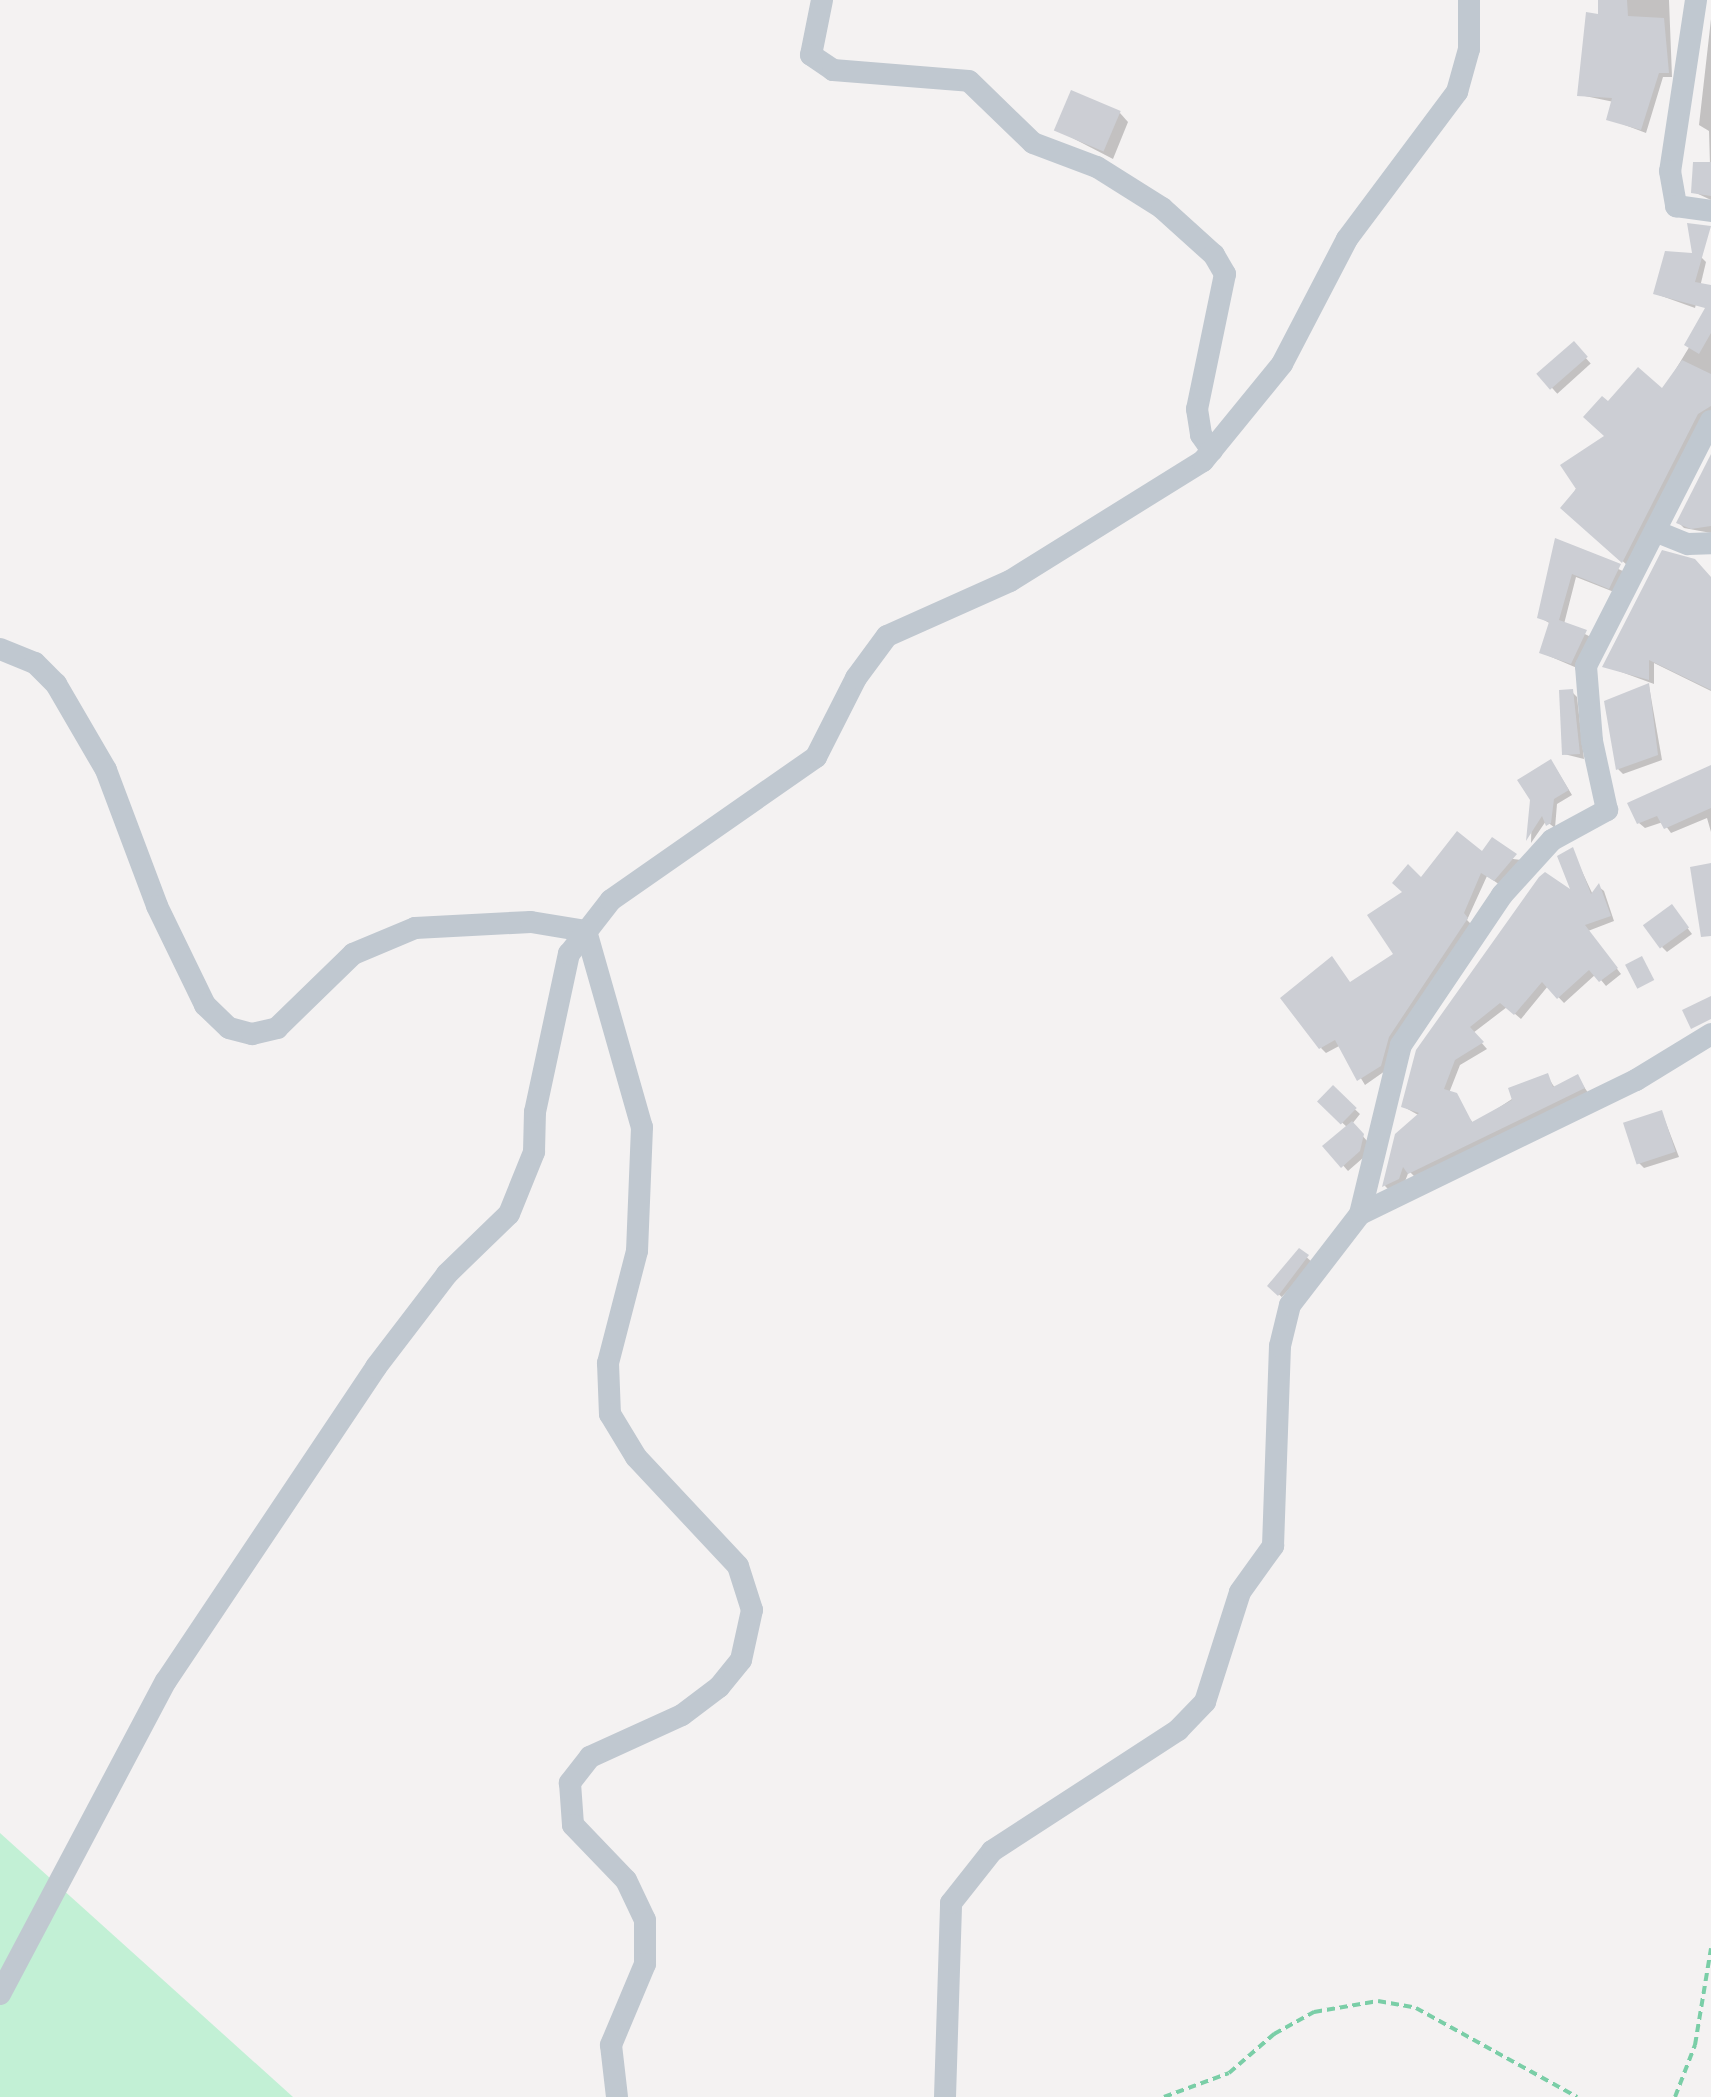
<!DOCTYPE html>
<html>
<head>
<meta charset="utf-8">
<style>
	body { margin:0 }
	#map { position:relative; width:1711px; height:2097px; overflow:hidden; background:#f4f2f2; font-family:"PT Sans Narrow",sans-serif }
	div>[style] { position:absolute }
	.green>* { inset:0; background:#c2f0d5 }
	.shadow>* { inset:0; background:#0003; transform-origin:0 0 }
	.building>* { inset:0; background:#ccced4; transform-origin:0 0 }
	.path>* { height:4px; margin-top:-2px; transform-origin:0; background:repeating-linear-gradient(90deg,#7acea7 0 8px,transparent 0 13px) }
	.minor>* { height:22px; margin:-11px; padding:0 11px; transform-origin:11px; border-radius:11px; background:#c0c8d0 }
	span { translate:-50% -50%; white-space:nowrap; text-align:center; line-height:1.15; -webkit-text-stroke:10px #fff; paint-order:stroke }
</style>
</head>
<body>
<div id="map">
	<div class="green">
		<div style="clip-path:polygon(0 1833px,293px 2097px,0 2097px)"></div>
	</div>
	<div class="shadow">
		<div style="clip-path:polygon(1601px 0,1669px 0,1672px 77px,1663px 77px,1646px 133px,1609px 119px,1614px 102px,1580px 95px)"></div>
		<div style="clip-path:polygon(1711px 19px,1711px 200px,1694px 192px,1710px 165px,1709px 131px,1699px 125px)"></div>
		<div style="clip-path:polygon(1120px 113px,1128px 122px,1113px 159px,1057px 130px)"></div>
		<div style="clip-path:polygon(1700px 256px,1706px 262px,1695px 308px,1656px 294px)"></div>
		<div style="clip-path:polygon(1711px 311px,1711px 414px,1628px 566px,1564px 508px,1608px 437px,1608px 405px,1662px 392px)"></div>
		<div style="left:1574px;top:345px;width:25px;height:45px;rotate:48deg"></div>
		<div style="clip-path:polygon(1711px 459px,1711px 533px,1684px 528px,1679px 523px)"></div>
		<div style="clip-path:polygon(1556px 541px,1625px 572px,1614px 592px,1576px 577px,1564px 624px,1591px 637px,1577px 668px,1542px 653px,1551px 624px,1539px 617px)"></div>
		<div style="clip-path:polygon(1711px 580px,1711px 691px,1654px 663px,1654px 684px,1605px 666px)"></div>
		<div style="clip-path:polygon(1649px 686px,1662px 760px,1623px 774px,1618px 769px)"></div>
		<div style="clip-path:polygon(1572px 692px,1577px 697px,1584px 759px,1564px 754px)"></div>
		<div style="clip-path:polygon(1555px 767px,1572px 795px,1557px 804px,1555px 828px,1546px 821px,1531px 843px,1532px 800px)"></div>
		<div style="clip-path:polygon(1711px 768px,1711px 832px,1707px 818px,1671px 833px,1663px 822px,1645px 828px,1639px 823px)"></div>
		<div style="clip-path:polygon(1572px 850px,1593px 895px,1599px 887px,1604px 891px,1614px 921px,1588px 931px,1621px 974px,1606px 986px,1596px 974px,1564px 1003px,1548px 986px,1521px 1019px,1507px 1007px,1473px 1033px,1487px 1049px,1460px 1065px,1449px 1093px,1474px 1124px,1547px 1076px,1555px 1088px,1577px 1077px,1589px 1094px,1416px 1178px,1409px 1171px,1404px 1184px,1390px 1191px,1385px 1186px,1397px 1136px,1420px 1116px,1404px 1107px,1575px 895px)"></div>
		<div style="clip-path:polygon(1483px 855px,1521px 860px,1500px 885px,1487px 876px,1467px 920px,1472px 925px,1385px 1071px,1365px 1085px,1341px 1045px,1326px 1053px,1321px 1048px,1351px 985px,1396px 954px,1422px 880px)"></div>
		<div style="clip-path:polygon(1676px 913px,1692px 934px,1667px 952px,1662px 947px)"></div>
		<div style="clip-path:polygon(1333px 1089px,1360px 1114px,1352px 1124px,1368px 1142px,1364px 1157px,1348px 1171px,1326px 1146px,1348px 1128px,1320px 1102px)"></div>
		<div style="clip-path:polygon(1662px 1113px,1679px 1157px,1644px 1168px,1639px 1163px)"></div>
		<div style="left:1300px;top:1251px;width:18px;height:46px;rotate:43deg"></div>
	</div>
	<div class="building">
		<div style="clip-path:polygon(1598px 0,1627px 0,1628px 16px,1664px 18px,1669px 73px,1659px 73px,1641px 130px,1606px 120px,1612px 98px,1577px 96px,1586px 12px,1598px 14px)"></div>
		<div style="left:1071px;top:90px;width:54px;height:44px;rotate:23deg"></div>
		<div style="clip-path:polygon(1693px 162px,1711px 162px,1711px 196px,1691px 193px)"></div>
		<div style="clip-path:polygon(1687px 223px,1711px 226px,1695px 282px,1711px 285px,1711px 333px,1699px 354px,1684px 345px,1705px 308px,1653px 294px,1665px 251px,1692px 253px)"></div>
		<div style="left:1574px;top:341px;width:21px;height:50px;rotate:49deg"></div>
		<div style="clip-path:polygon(1682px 360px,1711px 374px,1711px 406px,1698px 414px,1622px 563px,1560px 508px,1576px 489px,1560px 465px,1604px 436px,1583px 417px,1602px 396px,1608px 401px,1638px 367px,1662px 388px)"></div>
		<div style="clip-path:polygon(1711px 454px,1711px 526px,1691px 529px,1676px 523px)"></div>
		<div style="clip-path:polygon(1555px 538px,1621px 564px,1609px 589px,1572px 574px,1559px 620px,1587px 630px,1571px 664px,1539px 653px,1549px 622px,1537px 618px)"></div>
		<div style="clip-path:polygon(1662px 550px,1695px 559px,1711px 577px,1711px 690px,1649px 660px,1649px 680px,1602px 667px)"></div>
		<div style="clip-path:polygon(1649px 683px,1658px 755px,1616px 770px,1604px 701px)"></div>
		<div style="clip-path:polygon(1573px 689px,1580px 754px,1562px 755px,1559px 690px)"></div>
		<div style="clip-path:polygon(1551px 759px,1569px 790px,1554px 799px,1551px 823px,1546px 826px,1542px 816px,1526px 841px,1530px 800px,1517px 780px)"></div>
		<div style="clip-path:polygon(1711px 765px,1711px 808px,1664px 829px,1657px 816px,1637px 824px,1627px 803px)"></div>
		<div style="clip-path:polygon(1457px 831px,1482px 851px,1492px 837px,1517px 854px,1494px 881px,1481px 873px,1464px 913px,1468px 918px,1389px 1037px,1381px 1066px,1357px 1081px,1335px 1040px,1319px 1049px,1280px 998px,1332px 956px,1350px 982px,1393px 954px,1367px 915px,1402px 892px,1392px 883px,1408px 864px,1421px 877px)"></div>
		<div style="clip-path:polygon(1573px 847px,1591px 894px,1599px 883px,1611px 916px,1585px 925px,1618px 968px,1599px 982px,1589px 970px,1557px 999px,1542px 982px,1514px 1015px,1500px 1003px,1470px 1027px,1484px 1042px,1455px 1060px,1444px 1089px,1457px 1093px,1472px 1122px,1512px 1100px,1508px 1088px,1548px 1073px,1553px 1087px,1578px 1074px,1585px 1088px,1408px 1174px,1403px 1167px,1399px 1179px,1382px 1187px,1395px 1134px,1419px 1113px,1401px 1107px,1416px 1050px,1539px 877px,1545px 872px,1570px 889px,1557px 856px)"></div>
		<div style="clip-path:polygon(1711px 863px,1711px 936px,1701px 937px,1690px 867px)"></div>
		<div style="left:1672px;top:904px;width:29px;height:36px;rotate:54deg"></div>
		<div style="left:1642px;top:956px;width:27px;height:19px;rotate:63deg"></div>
		<div style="clip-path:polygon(1711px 996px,1711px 1019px,1691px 1029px,1682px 1010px)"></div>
		<div style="left:1333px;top:1085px;width:33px;height:23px;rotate:44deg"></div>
		<div style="left:1662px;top:1110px;width:44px;height:41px;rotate:72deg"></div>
		<div style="clip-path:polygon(1352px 1121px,1364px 1134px,1360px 1151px,1341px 1168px,1322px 1146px)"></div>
		<div style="clip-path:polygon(1299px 1248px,1309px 1255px,1278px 1296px,1267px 1286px)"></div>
	</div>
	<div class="path">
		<div style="left:1164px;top:2097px;width:69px;rotate:-20.3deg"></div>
		<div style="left:1229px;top:2073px;width:60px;rotate:-40.9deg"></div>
		<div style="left:1274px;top:2034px;width:46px;rotate:-28.8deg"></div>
		<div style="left:1314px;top:2012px;width:65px;rotate:-9.8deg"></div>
		<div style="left:1378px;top:2001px;width:39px;rotate:10deg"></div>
		<div style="left:1416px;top:2008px;width:184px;rotate:28.9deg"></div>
		<div style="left:1675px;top:2097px;width:56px;rotate:-69deg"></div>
		<div style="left:1695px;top:2045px;width:98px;rotate:-80.6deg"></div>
	</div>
	<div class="minor">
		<div style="left:822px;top:0;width:56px;rotate:101.3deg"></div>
		<div style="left:811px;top:55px;width:27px;rotate:34deg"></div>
		<div style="left:833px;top:70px;width:136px;rotate:4.6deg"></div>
		<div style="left:969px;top:81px;width:89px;rotate:44.1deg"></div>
		<div style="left:1033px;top:143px;width:68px;rotate:20.6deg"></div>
		<div style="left:1097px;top:167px;width:77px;rotate:32.2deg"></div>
		<div style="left:1162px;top:208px;width:70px;rotate:42.1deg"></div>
		<div style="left:1214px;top:255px;width:22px;rotate:60deg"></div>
		<div style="left:1225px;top:274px;width:138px;rotate:101.7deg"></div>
		<div style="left:1197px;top:409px;width:26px;rotate:81deg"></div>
		<div style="left:1201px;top:435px;width:19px;rotate:55deg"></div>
		<div style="left:1696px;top:0;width:173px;rotate:98.6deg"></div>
		<div style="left:1670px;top:171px;width:36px;rotate:80deg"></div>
		<div style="left:1676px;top:206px;width:35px;rotate:8deg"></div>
		<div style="left:1655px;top:531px;width:35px;rotate:22deg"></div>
		<div style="left:1688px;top:544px;width:23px;rotate:-2deg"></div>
		<div style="left:0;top:649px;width:38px;rotate:22deg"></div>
		<div style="left:35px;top:663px;width:30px;rotate:45deg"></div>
		<div style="left:56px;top:684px;width:99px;rotate:59.8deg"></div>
		<div style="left:106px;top:770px;width:145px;rotate:69.4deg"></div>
		<div style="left:157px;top:906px;width:110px;rotate:64.1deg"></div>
		<div style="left:205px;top:1005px;width:33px;rotate:44deg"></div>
		<div style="left:229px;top:1028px;width:24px;rotate:15deg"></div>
		<div style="left:252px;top:1034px;width:26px;rotate:-13deg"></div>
		<div style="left:277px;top:1028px;width:106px;rotate:-44.2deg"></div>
		<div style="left:353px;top:954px;width:67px;rotate:-22.8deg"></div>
		<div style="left:415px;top:928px;width:116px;rotate:-3deg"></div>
		<div style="left:531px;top:922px;width:56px;rotate:9.3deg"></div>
		<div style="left:586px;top:931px;width:204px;rotate:74.1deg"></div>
		<div style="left:642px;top:1127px;width:124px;rotate:92.3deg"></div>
		<div style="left:637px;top:1251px;width:116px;rotate:104.5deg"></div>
		<div style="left:608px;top:1363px;width:51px;rotate:87.8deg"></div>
		<div style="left:610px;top:1414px;width:50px;rotate:58.8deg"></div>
		<div style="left:636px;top:1457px;width:149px;rotate:46.9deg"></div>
		<div style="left:738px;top:1566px;width:46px;rotate:72.3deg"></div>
		<div style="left:752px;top:1610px;width:51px;rotate:102.4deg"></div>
		<div style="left:741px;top:1660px;width:35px;rotate:129deg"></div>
		<div style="left:719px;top:1687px;width:46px;rotate:142.9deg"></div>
		<div style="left:682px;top:1715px;width:101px;rotate:155.5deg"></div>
		<div style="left:590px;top:1757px;width:33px;rotate:128deg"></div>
		<div style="left:570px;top:1783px;width:42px;rotate:85.9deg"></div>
		<div style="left:573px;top:1825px;width:76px;rotate:46.1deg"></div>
		<div style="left:626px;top:1880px;width:44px;rotate:64.6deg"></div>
		<div style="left:645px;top:1920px;width:44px;rotate:90deg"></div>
		<div style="left:645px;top:1964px;width:88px;rotate:112.8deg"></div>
		<div style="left:611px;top:2045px;width:52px;rotate:83.4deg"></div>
		<div style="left:1360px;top:1214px;width:307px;rotate:-25.9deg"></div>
		<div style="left:1636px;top:1080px;width:88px;rotate:-31.5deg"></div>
		<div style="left:0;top:1994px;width:354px;rotate:-62.1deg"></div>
		<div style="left:166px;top:1681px;width:378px;rotate:-56.2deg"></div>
		<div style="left:376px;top:1367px;width:117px;rotate:-52.6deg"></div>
		<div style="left:447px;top:1274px;width:86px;rotate:-44.1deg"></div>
		<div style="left:509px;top:1214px;width:67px;rotate:-68deg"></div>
		<div style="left:534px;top:1152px;width:40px;rotate:-88.6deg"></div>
		<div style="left:535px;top:1112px;width:162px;rotate:-77.9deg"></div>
		<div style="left:569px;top:954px;width:68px;rotate:-52.1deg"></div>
		<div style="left:611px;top:900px;width:250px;rotate:-34.9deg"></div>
		<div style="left:816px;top:757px;width:89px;rotate:-63.1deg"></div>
		<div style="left:856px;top:678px;width:52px;rotate:-53.6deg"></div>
		<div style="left:887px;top:636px;width:135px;rotate:-24.1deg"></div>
		<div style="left:1010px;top:581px;width:227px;rotate:-31.9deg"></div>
		<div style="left:1203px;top:461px;width:125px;rotate:-50.8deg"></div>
		<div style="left:1282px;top:364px;width:141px;rotate:-62.5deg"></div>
		<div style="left:1347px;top:239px;width:184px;rotate:-53.2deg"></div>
		<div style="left:1457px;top:92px;width:45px;rotate:-74.4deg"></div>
		<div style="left:1469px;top:49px;width:49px;rotate:-90deg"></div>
		<div style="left:945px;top:2097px;width:194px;rotate:-88.2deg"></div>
		<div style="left:951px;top:1903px;width:66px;rotate:-51.7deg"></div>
		<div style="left:992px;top:1851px;width:222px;rotate:-33deg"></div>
		<div style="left:1178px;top:1730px;width:39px;rotate:-46deg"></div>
		<div style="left:1205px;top:1702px;width:115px;rotate:-72.3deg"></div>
		<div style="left:1240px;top:1592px;width:57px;rotate:-54.3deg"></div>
		<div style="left:1273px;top:1546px;width:200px;rotate:-88deg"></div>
		<div style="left:1280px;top:1346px;width:42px;rotate:-76.3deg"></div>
		<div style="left:1290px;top:1305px;width:115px;rotate:-52.4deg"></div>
		<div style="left:1360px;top:1214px;width:174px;rotate:-76.4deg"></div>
		<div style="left:1401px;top:1045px;width:181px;rotate:-56deg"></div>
		<div style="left:1502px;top:895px;width:74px;rotate:-47.7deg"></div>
		<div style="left:1552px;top:840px;width:63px;rotate:-28.6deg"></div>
		<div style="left:1607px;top:810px;width:71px;rotate:-102.3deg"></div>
		<div style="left:1592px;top:741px;width:75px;rotate:-94.6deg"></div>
		<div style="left:1586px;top:666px;width:275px;rotate:-63deg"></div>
	</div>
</div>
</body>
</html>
